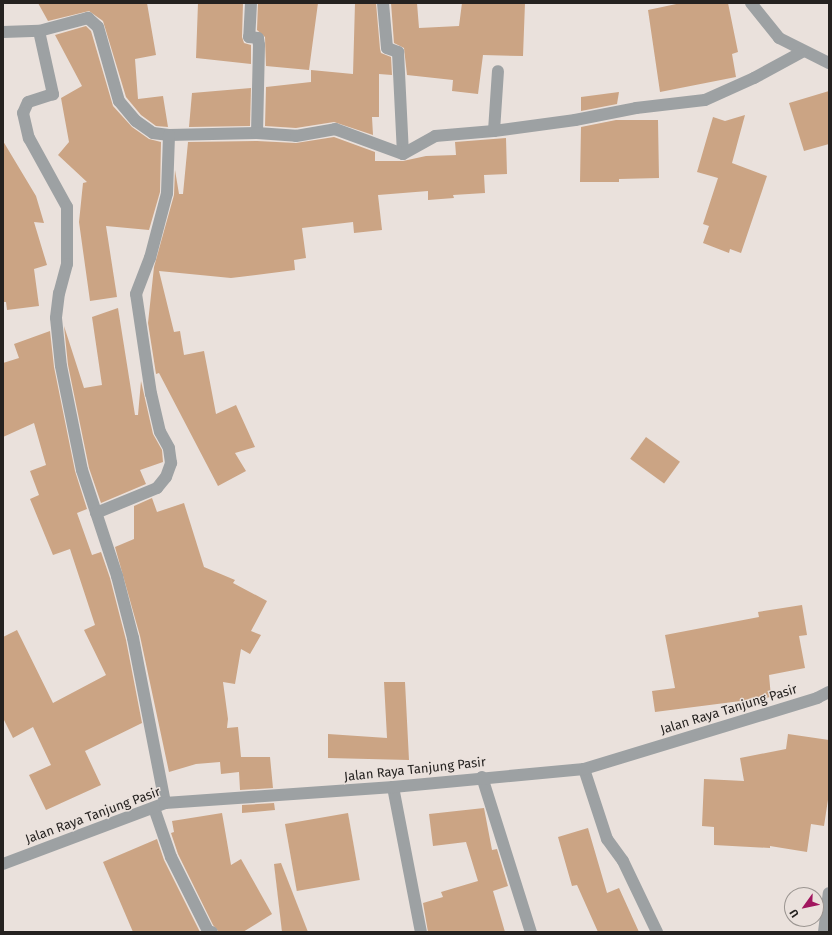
<!DOCTYPE html>
<html>
<head>
<meta charset="utf-8">
<style>
	body { margin:0 }
	#map { position:relative; width:832px; height:935px; overflow:hidden; background:#eae1dc; font-family:"Fira Sans",sans-serif }
	div>[style] { position:absolute }
	.building>* { inset:0; background:#cba484; transform-origin:0 0 }
	.minor>* { height:12px; margin:-6px; padding:0 6px; transform-origin:6px; border-radius:6px; background:#9da1a3 }
	.tertiary>* { height:12px; margin:-6px; padding:0 6px; transform-origin:6px; border-radius:6px; background:#9da1a3 }
	span { translate:-50% -50%; white-space:nowrap; text-align:center; line-height:1.15; -webkit-text-stroke:3px #eae1dc; paint-order:stroke }
	.street-label { font-size:13px; color:#252220 }
	.frame { position:absolute; inset:0; border:4px solid #252220; pointer-events:none }
	.north { position:absolute; left:784px; top:887px; width:40px; height:40px; box-sizing:border-box; background:#eae1dc; border:1px solid #9b9591; border-radius:50%; rotate:237deg; font-size:11px; font-weight:700; line-height:16px; text-align:center; color:#252220 }
	.north::after { content:''; display:block; margin:auto; width:14px; height:18px; background:#a2175f; clip-path:polygon(50% 0,100% 100%,50% 72%,0 100%) }
</style>
</head>
<body>
<div id="map">
	<div class="building">
		<div style="clip-path:polygon(38px 3px,147px 3px,156px 55px,135px 59px,138px 99px,163px 96px,168px 127px,156px 126px,141px 115px,126px 97px,103px 21px,89px 11px,48px 21px)"></div>
		<div style="clip-path:polygon(198px 3px,243px 3px,242px 37px,244px 43px,251px 45px,251px 64px,196px 58px)"></div>
		<div style="clip-path:polygon(258px 3px,318px 3px,309px 70px,266px 66px,265px 37px,257px 30px)"></div>
		<div style="clip-path:polygon(355px 3px,376px 3px,380px 49px,381px 53px,391px 57px,392px 75px,379px 74px,379px 117px,372px 117px,373px 135px,334px 122px,296px 128px,265px 126px,266px 87px,311px 82px,311px 70px,353px 74px)"></div>
		<div style="clip-path:polygon(391px 3px,417px 3px,419px 28px,459px 26px,462px 3px,525px 3px,523px 56px,483px 55px,478px 94px,452px 91px,453px 80px,407px 75px,404px 48px,394px 43px)"></div>
		<div style="clip-path:polygon(681px 3px,728px 3px,738px 52px,732px 54px,736px 77px,660px 92px,648px 10px)"></div>
		<div style="clip-path:polygon(86px 26px,91px 31px,113px 106px,132px 127px,149px 139px,161px 142px,160px 192px,149px 230px,106px 226px,117px 297px,90px 301px,79px 222px,83px 183px,87px 182px,58px 155px,69px 142px,61px 98px,82px 86px,55px 35px)"></div>
		<div style="clip-path:polygon(251px 88px,250px 126px,189px 127px,192px 93px)"></div>
		<div style="clip-path:polygon(829px 91px,829px 144px,804px 151px,789px 103px)"></div>
		<div style="clip-path:polygon(619px 92px,617px 104px,581px 111px,581px 97px)"></div>
		<div style="clip-path:polygon(745px 115px,732px 163px,767px 176px,741px 253px,730px 249px,729px 253px,703px 243px,709px 226px,703px 224px,718px 178px,697px 172px,713px 117px,725px 121px)"></div>
		<div style="clip-path:polygon(616px 120px,658px 120px,659px 178px,619px 179px,619px 182px,580px 182px,581px 127px)"></div>
		<div style="clip-path:polygon(334px 137px,375px 152px,375px 161px,403px 161px,426px 156px,456px 155px,455px 142px,506px 138px,507px 174px,484px 175px,485px 193px,453px 195px,454px 198px,428px 200px,428px 191px,378px 195px,382px 230px,354px 233px,353px 222px,302px 228px,306px 258px,294px 260px,295px 270px,231px 278px,159px 271px,174px 332px,180px 331px,184px 355px,204px 351px,216px 414px,236px 405px,255px 447px,235px 453px,246px 471px,218px 486px,159px 373px,156px 374px,148px 323px,154px 267px,174px 195px,175px 170px,179px 194px,183px 194px,188px 142px,257px 141px,296px 143px)"></div>
		<div style="clip-path:polygon(3px 141px,36px 196px,44px 223px,34px 222px,47px 265px,34px 269px,39px 306px,7px 310px,6px 302px,3px 302px)"></div>
		<div style="clip-path:polygon(118px 308px,135px 415px,138px 415px,141px 381px,153px 434px,162px 450px,163px 462px,140px 470px,146px 484px,101px 503px,89px 468px,68px 365px,64px 326px,84px 388px,102px 385px,92px 317px)"></div>
		<div style="clip-path:polygon(50px 331px,54px 367px,75px 471px,87px 509px,77px 513px,92px 555px,101px 552px,110px 578px,126px 640px,142px 723px,85px 751px,101px 785px,46px 810px,29px 775px,51px 765px,33px 727px,13px 738px,3px 718px,3px 637px,17px 630px,53px 703px,106px 675px,84px 630px,95px 625px,70px 549px,53px 555px,30px 499px,39px 495px,30px 471px,46px 465px,34px 423px,3px 437px,3px 363px,19px 358px,14px 344px)"></div>
		<div style="left:646px;top:437px;width:42px;height:27px;rotate:36deg"></div>
		<div style="clip-path:polygon(152px 498px,157px 512px,184px 503px,204px 567px,235px 580px,233px 583px,267px 601px,251px 631px,261px 635px,250px 654px,241px 649px,235px 684px,223px 682px,228px 719px,227px 728px,238px 727px,241px 757px,270px 757px,273px 788px,240px 790px,239px 772px,221px 774px,220px 762px,196px 764px,169px 772px,140px 636px,115px 547px,134px 539px,134px 506px)"></div>
		<div style="clip-path:polygon(802px 605px,807px 635px,799px 636px,805px 668px,769px 675px,771px 697px,655px 712px,652px 691px,675px 688px,665px 635px,759px 617px,758px 612px)"></div>
		<div style="clip-path:polygon(384px 682px,405px 682px,409px 760px,328px 758px,328px 734px,387px 738px)"></div>
		<div style="clip-path:polygon(788px 734px,829px 740px,829px 793px,824px 826px,811px 824px,807px 852px,770px 846px,770px 848px,714px 845px,714px 827px,702px 826px,704px 779px,744px 781px,740px 758px,786px 749px)"></div>
		<div style="clip-path:polygon(274px 803px,275px 810px,242px 813px,242px 805px)"></div>
		<div style="clip-path:polygon(484px 808px,492px 850px,497px 849px,508px 886px,493px 891px,505px 932px,428px 932px,423px 903px,443px 897px,441px 892px,478px 881px,466px 842px,433px 846px,429px 814px)"></div>
		<div style="clip-path:polygon(222px 813px,231px 865px,241px 859px,272px 914px,243px 932px,219px 932px,213px 925px,178px 854px,171px 833px,174px 832px,172px 821px)"></div>
		<div style="left:348px;top:813px;width:68px;height:64px;rotate:80deg"></div>
		<div style="clip-path:polygon(588px 828px,607px 893px,619px 888px,639px 932px,598px 932px,577px 885px,572px 886px,558px 837px)"></div>
		<div style="clip-path:polygon(157px 839px,164px 860px,200px 932px,133px 932px,103px 862px)"></div>
		<div style="clip-path:polygon(281px 863px,308px 932px,282px 932px,274px 864px)"></div>
	</div>
	<div class="minor">
		<div style="left:251px;top:3px;width:34px;rotate:93deg"></div>
		<div style="left:249px;top:37px;width:9px;rotate:6deg"></div>
		<div style="left:258px;top:38px;width:7px;rotate:82deg"></div>
		<div style="left:259px;top:45px;width:88px;rotate:91.3deg"></div>
		<div style="left:383px;top:3px;width:45px;rotate:84.9deg"></div>
		<div style="left:387px;top:48px;width:12px;rotate:20deg"></div>
		<div style="left:398px;top:52px;width:102px;rotate:87.2deg"></div>
		<div style="left:751px;top:3px;width:45px;rotate:51.3deg"></div>
		<div style="left:779px;top:38px;width:56px;rotate:26.6deg"></div>
		<div style="left:39px;top:31px;width:65px;rotate:77.5deg"></div>
		<div style="left:53px;top:94px;width:26px;rotate:162deg"></div>
		<div style="left:28px;top:102px;width:12px;rotate:114deg"></div>
		<div style="left:23px;top:113px;width:26px;rotate:77deg"></div>
		<div style="left:29px;top:138px;width:79px;rotate:61.2deg"></div>
		<div style="left:67px;top:207px;width:57px;rotate:90deg"></div>
		<div style="left:67px;top:264px;width:30px;rotate:105deg"></div>
		<div style="left:59px;top:293px;width:25px;rotate:97deg"></div>
		<div style="left:56px;top:318px;width:48px;rotate:84.1deg"></div>
		<div style="left:61px;top:366px;width:106px;rotate:78.6deg"></div>
		<div style="left:82px;top:470px;width:112px;rotate:71.7deg"></div>
		<div style="left:117px;top:576px;width:64px;rotate:75.5deg"></div>
		<div style="left:133px;top:638px;width:168px;rotate:79deg"></div>
		<div style="left:3px;top:32px;width:36px;rotate:-2deg"></div>
		<div style="left:39px;top:31px;width:51px;rotate:-14.9deg"></div>
		<div style="left:88px;top:18px;width:13px;rotate:42deg"></div>
		<div style="left:98px;top:27px;width:77px;rotate:74.2deg"></div>
		<div style="left:119px;top:101px;width:26px;rotate:50deg"></div>
		<div style="left:136px;top:121px;width:21px;rotate:35deg"></div>
		<div style="left:153px;top:133px;width:16px;rotate:7deg"></div>
		<div style="left:169px;top:135px;width:88px;rotate:-1.3deg"></div>
		<div style="left:257px;top:133px;width:39px;rotate:4deg"></div>
		<div style="left:296px;top:136px;width:40px;rotate:-10deg"></div>
		<div style="left:335px;top:129px;width:72px;rotate:20.2deg"></div>
		<div style="left:403px;top:154px;width:37px;rotate:-29deg"></div>
		<div style="left:435px;top:136px;width:59px;rotate:-4.8deg"></div>
		<div style="left:494px;top:131px;width:82px;rotate:-7.7deg"></div>
		<div style="left:575px;top:120px;width:62px;rotate:-11.1deg"></div>
		<div style="left:636px;top:108px;width:69px;rotate:-6.6deg"></div>
		<div style="left:705px;top:100px;width:54px;rotate:-24.2deg"></div>
		<div style="left:754px;top:78px;width:55px;rotate:-28.4deg"></div>
		<div style="left:494px;top:131px;width:60px;rotate:-86.2deg"></div>
		<div style="left:96px;top:513px;width:66px;rotate:-22.3deg"></div>
		<div style="left:157px;top:488px;width:14px;rotate:-51deg"></div>
		<div style="left:166px;top:477px;width:15px;rotate:-70deg"></div>
		<div style="left:171px;top:463px;width:15px;rotate:-98deg"></div>
		<div style="left:169px;top:448px;width:18px;rotate:-119deg"></div>
		<div style="left:160px;top:432px;width:39px;rotate:-103deg"></div>
		<div style="left:151px;top:394px;width:101px;rotate:-98.5deg"></div>
		<div style="left:136px;top:294px;width:39px;rotate:-69deg"></div>
		<div style="left:150px;top:258px;width:67px;rotate:-75.3deg"></div>
		<div style="left:167px;top:193px;width:58px;rotate:-88deg"></div>
		<div style="left:584px;top:769px;width:74px;rotate:71.8deg"></div>
		<div style="left:607px;top:839px;width:27px;rotate:54deg"></div>
		<div style="left:623px;top:861px;width:79px;rotate:64.4deg"></div>
		<div style="left:482px;top:777px;width:163px;rotate:72.5deg"></div>
		<div style="left:393px;top:787px;width:148px;rotate:79.1deg"></div>
		<div style="left:154px;top:808px;width:52px;rotate:70.9deg"></div>
		<div style="left:171px;top:857px;width:83px;rotate:63.4deg"></div>
		<div style="left:208px;top:931px;width:4px;rotate:14deg"></div>
		<div style="left:824px;top:932px;width:39px;rotate:-83deg"></div>
	</div>
	<div class="tertiary">
		<div style="left:3px;top:864px;width:173px;rotate:-20.6deg"></div>
		<div style="left:165px;top:803px;width:229px;rotate:-4deg"></div>
		<div style="left:393px;top:787px;width:192px;rotate:-5.4deg"></div>
		<div style="left:584px;top:769px;width:244px;rotate:-16.9deg"></div>
		<div style="left:817px;top:698px;width:13px;rotate:-27deg"></div>
	</div>
	<div class="street-label">
		<span style="left:729px;top:710px;rotate:-17deg">Jalan Raya Tanjung Pasir</span>
		<span style="left:415px;top:770px;rotate:-6deg">Jalan Raya Tanjung Pasir</span>
		<span style="left:93px;top:816px;rotate:-20deg">Jalan Raya Tanjung Pasir</span>
	</div>
	<div class="frame"></div>
	<div class="north">U</div>
</div>
</body>
</html>
